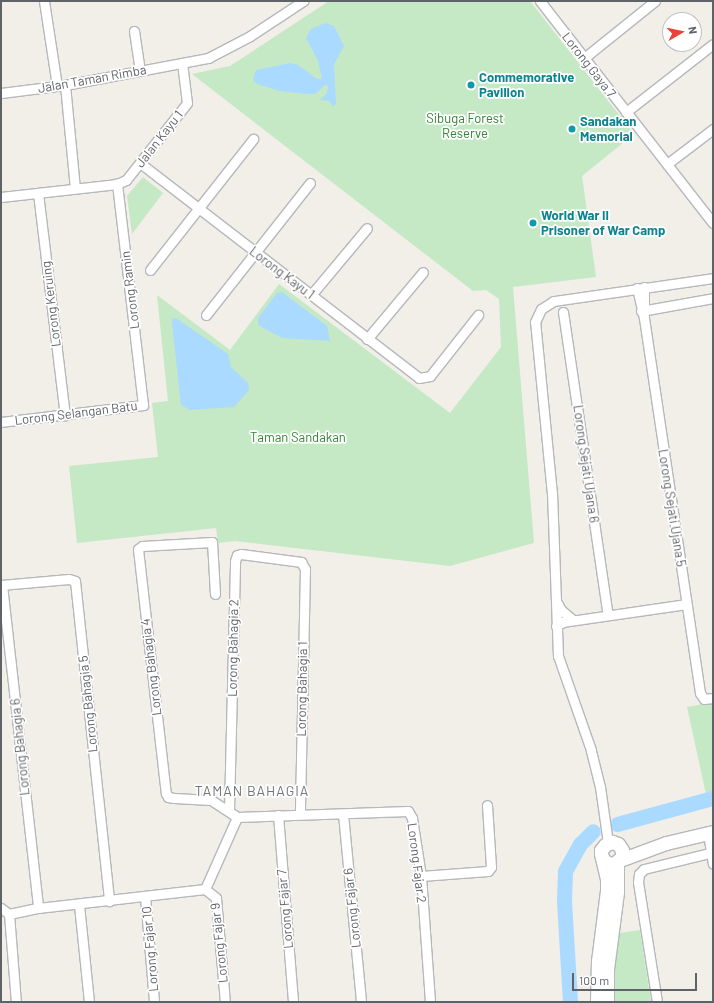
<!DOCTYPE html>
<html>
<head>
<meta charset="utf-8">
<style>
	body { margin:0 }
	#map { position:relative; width:714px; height:1003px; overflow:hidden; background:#f1efe8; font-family:Barlow,sans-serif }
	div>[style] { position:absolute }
	.green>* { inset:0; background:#c5e8c5 }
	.water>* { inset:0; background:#aadaff }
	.river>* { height:15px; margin:-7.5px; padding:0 7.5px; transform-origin:7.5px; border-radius:7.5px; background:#aadaff }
	.roads { filter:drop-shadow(1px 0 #b5b8bc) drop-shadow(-1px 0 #b5b8bc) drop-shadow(0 1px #b5b8bc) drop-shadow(0 -1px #b5b8bc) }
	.street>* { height:9px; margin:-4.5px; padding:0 4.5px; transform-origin:4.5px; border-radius:4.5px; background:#fff }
	.secondary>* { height:13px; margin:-6.5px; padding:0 6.5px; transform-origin:6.5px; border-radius:6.5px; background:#fff }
	.dots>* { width:11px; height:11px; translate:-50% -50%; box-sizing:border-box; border:2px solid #fff; border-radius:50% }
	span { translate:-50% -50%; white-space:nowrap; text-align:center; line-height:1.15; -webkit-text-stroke:3.5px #fff; paint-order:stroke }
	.street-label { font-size:13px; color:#5f6368 }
	.culture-label { font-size:13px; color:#0d838f; font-weight:700 }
	.left { translate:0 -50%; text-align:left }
	.park-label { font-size:13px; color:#348238 }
	.neighbourhood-label { font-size:14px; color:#70757a; letter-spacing:1px }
	.frame { position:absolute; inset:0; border:2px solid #5f6368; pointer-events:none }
	.north { position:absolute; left:662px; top:12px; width:40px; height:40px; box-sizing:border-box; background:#fff; border:1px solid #bfc1c3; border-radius:50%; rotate:81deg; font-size:11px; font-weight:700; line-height:16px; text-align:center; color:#5f6368 }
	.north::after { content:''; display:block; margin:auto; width:14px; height:18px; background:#ea4335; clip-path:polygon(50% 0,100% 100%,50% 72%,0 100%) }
	.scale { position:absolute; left:572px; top:973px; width:125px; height:18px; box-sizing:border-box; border:2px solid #5f6368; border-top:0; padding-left:5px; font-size:12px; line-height:14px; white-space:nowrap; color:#5f6368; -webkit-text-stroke:3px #fff; paint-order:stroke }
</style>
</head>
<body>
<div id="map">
	<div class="green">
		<div style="clip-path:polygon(329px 1px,530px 1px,634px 134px,582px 176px,596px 277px,513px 287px,534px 543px,450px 566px,235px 541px,218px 543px,216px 528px,77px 543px,69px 466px,158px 457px,152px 403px,168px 401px,157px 295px,230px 350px,279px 284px,450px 413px,501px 347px,499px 299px,486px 290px,473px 291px,192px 74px,230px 66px)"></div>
		<div style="clip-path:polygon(143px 177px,163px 193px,132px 234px,127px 196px)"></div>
		<div style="clip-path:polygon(713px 702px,713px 792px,706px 794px,687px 707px)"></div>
		<div style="clip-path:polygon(640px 930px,651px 1002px,613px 1002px,613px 973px,619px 933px)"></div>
	</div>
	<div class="water">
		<div style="clip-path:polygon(325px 23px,334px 26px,344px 46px,334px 64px,336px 104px,333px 106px,329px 101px,320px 100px,327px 93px,328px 87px,326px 84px,315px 94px,306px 94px,280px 91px,257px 84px,253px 80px,256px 70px,290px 63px,298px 65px,317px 79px,322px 79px,318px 61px,306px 38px,311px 29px)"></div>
		<div style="clip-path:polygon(282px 292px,327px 326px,330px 341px,282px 338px,258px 325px,258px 318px,277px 293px)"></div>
		<div style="clip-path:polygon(176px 318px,228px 354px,231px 367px,248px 383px,249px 390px,234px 407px,190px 410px,181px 405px,172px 323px,172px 319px)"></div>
	</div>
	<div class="river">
		<div style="left:617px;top:824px;width:99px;rotate:-15.2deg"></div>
		<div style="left:570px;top:1002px;width:102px;rotate:-93.4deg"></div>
		<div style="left:564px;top:900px;width:29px;rotate:-88deg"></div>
		<div style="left:565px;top:871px;width:31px;rotate:-61deg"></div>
		<div style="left:580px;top:844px;width:18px;rotate:-45deg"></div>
	</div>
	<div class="roads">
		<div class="street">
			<div style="left:44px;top:1px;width:86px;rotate:81.3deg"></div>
			<div style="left:540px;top:1px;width:281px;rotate:52.1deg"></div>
			<div style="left:134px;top:31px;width:40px;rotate:81.5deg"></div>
			<div style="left:584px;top:58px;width:91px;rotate:-38.8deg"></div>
			<div style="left:65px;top:85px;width:104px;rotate:84.5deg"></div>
			<div style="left:1px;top:93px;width:64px;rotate:-7.1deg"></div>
			<div style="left:65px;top:85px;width:146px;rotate:-10.7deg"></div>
			<div style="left:208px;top:58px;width:47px;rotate:-27.6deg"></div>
			<div style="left:250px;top:36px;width:64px;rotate:-33.4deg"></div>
			<div style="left:626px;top:112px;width:110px;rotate:-38deg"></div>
			<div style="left:140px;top:163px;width:352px;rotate:37.6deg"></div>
			<div style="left:419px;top:378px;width:11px;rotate:-10deg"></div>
			<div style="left:430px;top:376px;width:78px;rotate:-51.8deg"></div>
			<div style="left:667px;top:164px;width:58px;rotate:-37.3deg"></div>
			<div style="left:38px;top:193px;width:224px;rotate:83.1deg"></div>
			<div style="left:1px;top:197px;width:117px;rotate:-6.4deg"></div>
			<div style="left:117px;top:184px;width:10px;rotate:-24deg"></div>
			<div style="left:126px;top:180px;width:98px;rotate:-51.6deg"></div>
			<div style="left:187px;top:103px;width:40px;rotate:-97.1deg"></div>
			<div style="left:150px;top:270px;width:167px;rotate:-51.8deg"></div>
			<div style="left:644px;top:287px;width:27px;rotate:90deg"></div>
			<div style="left:637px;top:288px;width:31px;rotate:77deg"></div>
			<div style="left:644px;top:318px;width:379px;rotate:81.5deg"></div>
			<div style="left:700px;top:693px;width:7px;rotate:56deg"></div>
			<div style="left:704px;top:699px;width:9px;rotate:-6deg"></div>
			<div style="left:311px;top:295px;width:87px;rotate:-50.1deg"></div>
			<div style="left:641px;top:311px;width:73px;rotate:-10.2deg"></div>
			<div style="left:563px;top:312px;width:306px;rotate:81.6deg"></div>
			<div style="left:206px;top:315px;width:168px;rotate:-51.8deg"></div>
			<div style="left:367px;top:339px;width:87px;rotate:-50.1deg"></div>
			<div style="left:1px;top:422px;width:143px;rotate:-6.8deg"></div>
			<div style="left:143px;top:405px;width:223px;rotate:-96.7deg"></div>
			<div style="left:1px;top:585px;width:68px;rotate:-5deg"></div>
			<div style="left:69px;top:579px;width:6px;rotate:18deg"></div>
			<div style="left:75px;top:581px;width:322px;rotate:83.9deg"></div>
			<div style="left:2px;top:585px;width:325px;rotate:83.6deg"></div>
			<div style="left:215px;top:594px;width:52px;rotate:-93.3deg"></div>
			<div style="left:212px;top:542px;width:70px;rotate:176.7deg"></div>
			<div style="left:142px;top:546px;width:5px;rotate:143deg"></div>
			<div style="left:138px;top:549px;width:246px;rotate:83.5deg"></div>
			<div style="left:166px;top:793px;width:4px;rotate:63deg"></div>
			<div style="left:168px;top:797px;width:6px;rotate:9deg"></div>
			<div style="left:174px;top:798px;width:37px;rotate:3deg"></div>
			<div style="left:211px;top:800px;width:31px;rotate:33deg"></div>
			<div style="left:237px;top:817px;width:171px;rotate:-2deg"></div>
			<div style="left:408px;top:811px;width:8px;rotate:60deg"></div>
			<div style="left:412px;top:818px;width:59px;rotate:81.2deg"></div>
			<div style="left:421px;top:876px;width:126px;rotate:85.9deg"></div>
			<div style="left:556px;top:601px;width:10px;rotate:61deg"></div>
			<div style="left:561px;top:610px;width:16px;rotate:40deg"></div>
			<div style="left:556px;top:626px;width:8px;rotate:-30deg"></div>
			<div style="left:563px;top:622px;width:124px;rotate:-8.3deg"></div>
			<div style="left:229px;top:810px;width:249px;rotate:-88.6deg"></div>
			<div style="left:235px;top:561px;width:6px;rotate:-72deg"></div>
			<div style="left:237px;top:555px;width:4px;rotate:-14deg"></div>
			<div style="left:241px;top:554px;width:61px;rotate:7.6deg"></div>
			<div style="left:301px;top:562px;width:8px;rotate:60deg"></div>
			<div style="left:305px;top:569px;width:245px;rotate:91.2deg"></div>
			<div style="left:343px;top:814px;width:189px;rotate:84.5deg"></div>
			<div style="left:278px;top:815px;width:188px;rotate:85.4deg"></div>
			<div style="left:708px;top:833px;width:31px;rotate:81deg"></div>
			<div style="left:608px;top:843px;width:57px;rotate:-98.1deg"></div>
			<div style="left:600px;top:787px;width:38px;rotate:-104deg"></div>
			<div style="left:591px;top:750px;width:100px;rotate:-109.3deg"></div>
			<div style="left:558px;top:656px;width:162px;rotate:-92.1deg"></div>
			<div style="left:552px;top:494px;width:173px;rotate:-95.6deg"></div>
			<div style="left:535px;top:322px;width:14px;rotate:-65deg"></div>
			<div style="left:541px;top:309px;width:15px;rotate:-32deg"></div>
			<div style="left:554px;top:301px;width:161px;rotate:-8.2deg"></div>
			<div style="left:421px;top:876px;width:67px;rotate:-4.3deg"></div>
			<div style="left:488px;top:871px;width:5px;rotate:-53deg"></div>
			<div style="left:491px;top:867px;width:62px;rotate:-93.7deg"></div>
			<div style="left:205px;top:889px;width:14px;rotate:39deg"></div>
			<div style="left:216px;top:898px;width:104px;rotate:85.1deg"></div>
			<div style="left:205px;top:889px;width:79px;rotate:-66deg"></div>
			<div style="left:145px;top:896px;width:106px;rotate:85.1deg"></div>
			<div style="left:79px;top:905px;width:98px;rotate:84.1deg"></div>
			<div style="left:1px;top:908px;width:10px;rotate:37deg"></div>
			<div style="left:9px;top:914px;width:88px;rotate:85.5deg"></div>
			<div style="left:9px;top:914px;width:30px;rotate:-12deg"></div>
			<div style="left:38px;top:908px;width:168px;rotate:-6.5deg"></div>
			<div style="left:657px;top:1002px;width:121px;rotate:-99deg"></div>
			<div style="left:638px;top:882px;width:8px;rotate:-83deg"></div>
			<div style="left:639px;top:874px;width:7px;rotate:-45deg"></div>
			<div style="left:644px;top:869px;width:71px;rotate:-13.8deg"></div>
		</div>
		<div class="secondary">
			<div style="left:620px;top:860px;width:49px;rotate:-20.3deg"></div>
			<div style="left:666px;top:843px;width:48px;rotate:-13.2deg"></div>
			<div style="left:597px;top:1002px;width:41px;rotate:-88.6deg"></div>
			<div style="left:598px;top:961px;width:71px;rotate:-82.7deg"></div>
			<div style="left:607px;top:891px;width:12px;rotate:-90deg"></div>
			<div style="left:607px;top:879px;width:26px;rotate:-103deg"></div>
			<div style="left:601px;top:854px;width:4px;rotate:-90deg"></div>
			<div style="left:601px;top:850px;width:6px;rotate:-51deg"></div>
			<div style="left:605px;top:845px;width:8px;rotate:-23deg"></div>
			<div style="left:612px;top:842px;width:6px;rotate:18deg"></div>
			<div style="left:618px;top:844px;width:7px;rotate:56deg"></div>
			<div style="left:622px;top:850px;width:7px;rotate:90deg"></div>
			<div style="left:622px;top:857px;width:11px;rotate:139deg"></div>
			<div style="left:614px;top:864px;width:7px;rotate:-172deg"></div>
			<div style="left:607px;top:863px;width:7px;rotate:-135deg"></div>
			<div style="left:607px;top:1002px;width:33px;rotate:-90deg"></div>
			<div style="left:607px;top:969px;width:78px;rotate:-82.6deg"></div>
			<div style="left:617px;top:892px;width:29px;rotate:-90deg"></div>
		</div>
	</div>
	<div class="dots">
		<div style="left:471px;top:85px;background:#0f9aa8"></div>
		<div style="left:572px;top:129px;background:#0f9aa8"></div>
		<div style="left:533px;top:223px;background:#0f9aa8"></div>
	</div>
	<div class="street-label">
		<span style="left:589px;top:65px;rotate:52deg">Lorong Gaya 7</span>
		<span style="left:92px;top:79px;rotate:-10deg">Jalan Taman Rimba</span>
		<span style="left:159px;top:139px;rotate:-52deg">Jalan Kayu 1</span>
		<span style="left:282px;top:273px;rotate:37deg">Lorong Kayu 1</span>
		<span style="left:130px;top:290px;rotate:-97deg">Lorong Ramin</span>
		<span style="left:51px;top:304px;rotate:-97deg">Lorong Keruing</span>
		<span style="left:76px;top:413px;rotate:-7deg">Lorong Selangan Batu</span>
		<span style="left:586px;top:464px;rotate:82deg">Lorong Sejati Ujana 6</span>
		<span style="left:672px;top:508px;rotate:81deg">Lorong Sejati Ujana 5</span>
		<span style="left:233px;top:648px;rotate:-89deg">Lorong Bahagia 2</span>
		<span style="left:151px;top:667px;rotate:-97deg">Lorong Bahagia 4</span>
		<span style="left:302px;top:689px;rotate:-89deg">Lorong Bahagia 1</span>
		<span style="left:88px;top:704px;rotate:-96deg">Lorong Bahagia 5</span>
		<span style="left:20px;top:747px;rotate:-96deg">Lorong Bahagia 6</span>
		<span style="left:417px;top:863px;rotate:83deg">Lorong Fajar 2</span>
		<span style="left:352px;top:908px;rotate:-96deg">Lorong Fajar 6</span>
		<span style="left:285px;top:909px;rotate:-95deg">Lorong Fajar 7</span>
		<span style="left:219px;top:943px;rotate:-96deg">Lorong Fajar 9</span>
		<span style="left:150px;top:949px;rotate:-95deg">Lorong Fajar 10</span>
	</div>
	<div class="culture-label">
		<span class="left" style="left:479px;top:85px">Commemorative<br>Pavilion</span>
		<span class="left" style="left:580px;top:129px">Sandakan<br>Memorial</span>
		<span class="left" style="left:541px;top:223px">World War II<br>Prisoner of War Camp</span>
	</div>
	<div class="park-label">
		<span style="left:465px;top:126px">Sibuga Forest<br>Reserve</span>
		<span style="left:298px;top:437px">Taman Sandakan</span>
	</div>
	<div class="neighbourhood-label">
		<span style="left:252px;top:791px">TAMAN BAHAGIA</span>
	</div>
	<div class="frame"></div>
	<div class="north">N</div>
	<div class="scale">100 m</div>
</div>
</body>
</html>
